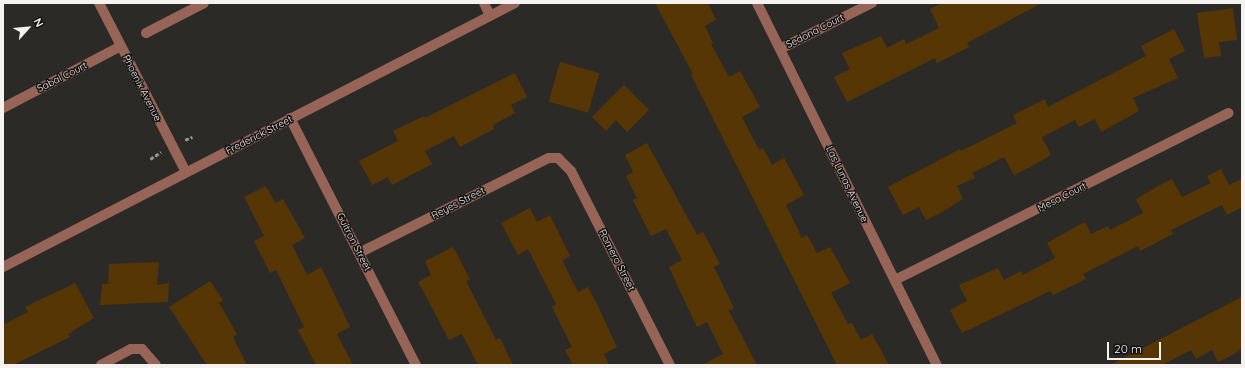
<!DOCTYPE html>
<html>
<head>
<meta charset="utf-8">
<style>
	body { margin:0 }
	#map { position:relative; width:1245px; height:368px; overflow:hidden; background:#2c2a26; font-family:Quicksand,sans-serif }
	div>[style] { position:absolute }
	.building>* { inset:0; background:#573606; transform-origin:0 0 }
	.path>* { height:2.5px; margin-top:-1.25px; transform-origin:0; background:repeating-linear-gradient(90deg,#979592 0 4px,transparent 0 6px) }
	.street>* { height:10px; margin:-5px; padding:0 5px; transform-origin:5px; border-radius:5px; background:#976558 }
	span { translate:-50% -50%; white-space:nowrap; text-align:center; line-height:1.15; -webkit-text-stroke:3px #131211; paint-order:stroke }
	.street-label { font-size:10px; color:#f5f3f1 }
	.frame { position:absolute; inset:0; border:4px solid #f5f3f1; pointer-events:none }
	.north { position:absolute; left:8px; top:8px; width:40px; height:40px; -webkit-text-stroke:3px #131211; paint-order:stroke; rotate:63deg; font-size:11px; font-weight:700; line-height:16px; text-align:center; color:#f5f3f1 }
	.north::after { content:''; display:block; margin:auto; width:14px; height:18px; background:#f5f3f1; clip-path:polygon(50% 0,100% 100%,50% 72%,0 100%) }
	.scale { position:absolute; left:1107px; top:342px; width:54px; height:18px; box-sizing:border-box; border:2px solid #f5f3f1; border-top:0; padding-left:5px; font-size:12px; line-height:14px; white-space:nowrap; color:#f5f3f1; -webkit-text-stroke:3px #131211; paint-order:stroke }
</style>
</head>
<body>
<div id="map">
	<div class="building">
		<div style="clip-path:polygon(655px 3px,708px 3px,716px 20px,705px 26px,713px 43px,711px 44px,729px 77px,740px 71px,760px 107px,742px 117px,759px 150px,763px 148px,772px 165px,784px 158px,804px 195px,786px 205px,802px 238px,807px 235px,817px 253px,830px 247px,850px 283px,831px 293px,848px 324px,852px 323px,861px 340px,872px 334px,889px 365px,837px 365px,691px 75px,693px 74px)"></div>
		<div style="clip-path:polygon(942px 3px,1042px 3px,967px 43px,969px 47px,937px 63px,935px 58px,847px 102px,834px 77px,850px 69px,842px 53px,881px 36px,887px 48px,904px 39px,906px 44px,939px 28px,930px 9px)"></div>
		<div style="clip-path:polygon(1233px 8px,1237px 40px,1219px 42px,1221px 56px,1204px 58px,1197px 13px)"></div>
		<div style="clip-path:polygon(1174px 29px,1185px 51px,1169px 59px,1178px 78px,1133px 98px,1139px 111px,1101px 132px,1095px 119px,1079px 127px,1075px 120px,1042px 137px,1051px 155px,1030px 167px,1014px 175px,1004px 157px,972px 173px,975px 178px,957px 186px,963px 199px,942px 212px,926px 220px,919px 207px,903px 215px,888px 187px,960px 149px,961px 151px,1017px 123px,1013px 115px,1045px 99px,1048px 107px,1146px 56px,1141px 46px)"></div>
		<div style="left:560px;top:62px;width:41px;height:41px;rotate:16deg"></div>
		<div style="clip-path:polygon(515px 73px,527px 97px,511px 105px,515px 113px,493px 125px,494px 129px,460px 147px,454px 136px,425px 151px,432px 164px,392px 185px,388px 177px,372px 185px,359px 161px,398px 141px,393px 131px,424px 116px,425px 118px)"></div>
		<div style="clip-path:polygon(624px 85px,649px 110px,627px 132px,616px 120px,606px 131px,592px 117px)"></div>
		<div style="clip-path:polygon(647px 143px,697px 235px,703px 232px,720px 264px,714px 267px,734px 308px,729px 311px,757px 365px,702px 365px,723px 354px,707px 322px,697px 327px,680px 291px,669px 267px,682px 260px,666px 229px,651px 236px,633px 200px,637px 198px,626px 176px,633px 172px,625px 155px)"></div>
		<div style="clip-path:polygon(1221px 169px,1229px 185px,1242px 179px,1242px 207px,1227px 215px,1222px 205px,1171px 230px,1173px 234px,1140px 251px,1138px 246px,1083px 274px,1086px 279px,1053px 295px,1050px 291px,962px 333px,950px 310px,967px 301px,959px 285px,998px 268px,1004px 280px,1021px 271px,1023px 275px,1055px 258px,1047px 243px,1070px 230px,1085px 222px,1091px 234px,1108px 226px,1110px 230px,1143px 213px,1136px 199px,1158px 186px,1172px 179px,1182px 197px,1211px 183px,1207px 176px)"></div>
		<div style="clip-path:polygon(266px 186px,275px 203px,283px 199px,305px 238px,292px 245px,307px 275px,321px 267px,328px 281px,350px 327px,337px 334px,353px 365px,316px 365px,298px 330px,304px 327px,276px 270px,270px 273px,254px 241px,264px 236px,244px 197px)"></div>
		<div style="clip-path:polygon(530px 208px,537px 222px,550px 215px,570px 256px,562px 260px,578px 292px,588px 287px,595px 300px,617px 347px,604px 354px,609px 365px,573px 365px,565px 350px,572px 347px,552px 307px,556px 304px,528px 249px,518px 255px,501px 223px)"></div>
		<div style="clip-path:polygon(453px 247px,470px 279px,466px 281px,496px 340px,500px 338px,513px 365px,478px 365px,462px 334px,449px 340px,428px 300px,418px 282px,431px 275px,425px 261px)"></div>
		<div style="clip-path:polygon(159px 262px,157px 285px,169px 283px,168px 302px,100px 305px,102px 284px,108px 284px,109px 264px)"></div>
		<div style="clip-path:polygon(210px 281px,223px 300px,219px 303px,237px 334px,233px 337px,247px 365px,207px 365px,169px 307px)"></div>
		<div style="clip-path:polygon(75px 283px,94px 318px,68px 334px,70px 337px,13px 365px,6px 365px,3px 359px,3px 325px,28px 312px,25px 307px)"></div>
		<div style="clip-path:polygon(1242px 297px,1242px 348px,1234px 354px,1218px 362px,1212px 350px,1196px 359px,1191px 350px,1162px 365px,1110px 365px)"></div>
	</div>
	<div class="path">
		<div style="left:185px;top:140px;width:8px;rotate:-23deg"></div>
		<div style="left:150px;top:159px;width:13px;rotate:-32deg"></div>
	</div>
	<div class="street">
		<div style="left:99px;top:3px;width:190px;rotate:62.8deg"></div>
		<div style="left:484px;top:3px;width:14px;rotate:65deg"></div>
		<div style="left:757px;top:3px;width:404px;rotate:63.6deg"></div>
		<div style="left:146px;top:33px;width:65px;rotate:-27.3deg"></div>
		<div style="left:780px;top:49px;width:103px;rotate:-26.6deg"></div>
		<div style="left:3px;top:108px;width:133px;rotate:-27.7deg"></div>
		<div style="left:290px;top:118px;width:277px;rotate:63deg"></div>
		<div style="left:359px;top:253px;width:212px;rotate:-26.6deg"></div>
		<div style="left:549px;top:158px;width:9px"></div>
		<div style="left:558px;top:158px;width:18px;rotate:45deg"></div>
		<div style="left:571px;top:171px;width:218px;rotate:63deg"></div>
		<div style="left:3px;top:267px;width:576px;rotate:-27.28deg"></div>
		<div style="left:895px;top:280px;width:373px;rotate:-26.6deg"></div>
		<div style="left:101px;top:365px;width:34px;rotate:-28deg"></div>
		<div style="left:131px;top:349px;width:11px"></div>
		<div style="left:142px;top:349px;width:21px;rotate:49deg"></div>
	</div>
	<div class="street-label">
		<span style="left:815px;top:31px;rotate:-27deg">Sedona Court</span>
		<span style="left:62px;top:77px;rotate:-27deg">Sabal Court</span>
		<span style="left:142px;top:88px;rotate:63deg">Phoenix Avenue</span>
		<span style="left:259px;top:135px;rotate:-27deg">Frederick Street</span>
		<span style="left:847px;top:184px;rotate:64deg">Las Lunas Avenue</span>
		<span style="left:1062px;top:197px;rotate:-27deg">Mesa Court</span>
		<span style="left:458px;top:203px;rotate:-27deg">Reyes Street</span>
		<span style="left:354px;top:242px;rotate:63deg">Guitron Street</span>
		<span style="left:617px;top:260px;rotate:63deg">Romero Street</span>
	</div>
	<div class="frame"></div>
	<div class="north">N</div>
	<div class="scale">20 m</div>
</div>
</body>
</html>
